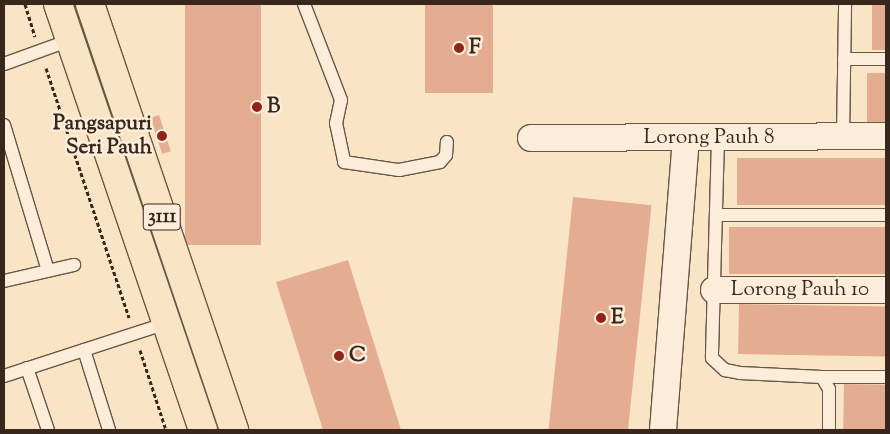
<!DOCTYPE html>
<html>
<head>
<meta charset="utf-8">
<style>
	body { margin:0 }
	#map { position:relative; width:890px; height:434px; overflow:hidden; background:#fae4c6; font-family:"Sorts Mill Goudy",serif }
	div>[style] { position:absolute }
	.building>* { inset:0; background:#e4ad91; transform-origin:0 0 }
	.path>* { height:3px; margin-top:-1.5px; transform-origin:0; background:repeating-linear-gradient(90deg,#37271c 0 4px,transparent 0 6.5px) }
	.roads { filter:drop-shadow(1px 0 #685646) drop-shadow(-1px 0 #685646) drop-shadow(0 1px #685646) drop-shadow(0 -1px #685646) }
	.service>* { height:12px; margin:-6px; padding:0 6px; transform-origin:6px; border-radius:6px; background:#fcedda }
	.minor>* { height:26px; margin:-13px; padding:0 13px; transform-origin:13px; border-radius:13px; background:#fcedda }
	.primary>* { height:28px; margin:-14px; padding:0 14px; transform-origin:14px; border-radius:14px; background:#fae4c6 }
	.dots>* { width:14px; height:14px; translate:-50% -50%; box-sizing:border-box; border:2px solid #fcedda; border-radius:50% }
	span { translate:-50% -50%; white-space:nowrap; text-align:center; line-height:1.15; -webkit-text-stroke:5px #fcedda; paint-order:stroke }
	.shield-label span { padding:1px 4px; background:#fcedda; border:1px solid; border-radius:4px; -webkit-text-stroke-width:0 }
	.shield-label { font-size:20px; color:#37271c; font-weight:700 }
	.poi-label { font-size:21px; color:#37271c; font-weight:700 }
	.left { translate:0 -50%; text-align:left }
	.right { translate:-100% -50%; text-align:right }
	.street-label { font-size:21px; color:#37271c }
	.frame { position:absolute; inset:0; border:5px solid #37271c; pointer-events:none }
</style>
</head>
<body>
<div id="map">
	<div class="building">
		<div style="left:185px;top:4px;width:76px;height:241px"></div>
		<div style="left:425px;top:4px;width:68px;height:89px"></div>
		<div style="left:872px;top:4px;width:14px;height:46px"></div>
		<div style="left:867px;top:73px;width:19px;height:52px"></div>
		<div style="left:159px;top:115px;width:38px;height:9px;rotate:72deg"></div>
		<div style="left:737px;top:158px;width:149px;height:47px"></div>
		<div style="left:573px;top:197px;width:79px;height:234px;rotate:6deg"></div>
		<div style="left:729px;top:227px;width:157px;height:47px"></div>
		<div style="clip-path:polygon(348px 260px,401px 430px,323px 430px,276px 282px)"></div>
		<div style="left:739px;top:304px;width:147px;height:50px;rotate:1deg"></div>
		<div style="left:844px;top:384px;width:42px;height:46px;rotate:1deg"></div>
	</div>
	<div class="path">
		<div style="left:25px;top:4px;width:34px;rotate:73deg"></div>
		<div style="left:46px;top:68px;width:263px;rotate:71.6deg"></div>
		<div style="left:140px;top:350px;width:84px;rotate:72deg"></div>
	</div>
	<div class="roads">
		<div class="service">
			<div style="left:304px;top:4px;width:103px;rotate:68.9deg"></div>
			<div style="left:341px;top:100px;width:24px;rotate:102deg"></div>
			<div style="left:336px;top:123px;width:40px;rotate:78deg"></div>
			<div style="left:344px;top:162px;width:56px;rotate:8.3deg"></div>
			<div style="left:399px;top:170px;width:42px;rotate:-11deg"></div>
			<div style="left:440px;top:162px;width:9px;rotate:-49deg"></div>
			<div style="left:446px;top:155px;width:13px;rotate:-86deg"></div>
			<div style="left:844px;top:59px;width:42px"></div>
			<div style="left:4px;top:64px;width:70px;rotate:-20deg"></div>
			<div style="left:4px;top:125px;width:152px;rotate:73.2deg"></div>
			<div style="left:843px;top:137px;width:133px;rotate:-89.1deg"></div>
			<div style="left:718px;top:139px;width:219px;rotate:91.6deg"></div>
			<div style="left:712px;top:358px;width:18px;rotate:43deg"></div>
			<div style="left:725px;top:370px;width:15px;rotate:11deg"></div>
			<div style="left:740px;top:373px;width:82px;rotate:2.8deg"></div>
			<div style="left:822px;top:377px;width:14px;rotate:60deg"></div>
			<div style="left:829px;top:389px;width:41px;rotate:90deg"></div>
			<div style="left:716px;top:215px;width:170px"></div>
			<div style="left:4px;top:281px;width:72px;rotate:-12.9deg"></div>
			<div style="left:84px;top:350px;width:84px;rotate:72.6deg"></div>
			<div style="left:27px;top:368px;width:65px;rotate:71.3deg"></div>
			<div style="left:4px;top:376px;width:171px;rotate:-18deg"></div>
			<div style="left:822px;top:377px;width:64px"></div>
		</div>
		<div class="minor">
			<div style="left:531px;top:138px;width:355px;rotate:-0.3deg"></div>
			<div style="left:714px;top:290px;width:172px"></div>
			<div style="left:663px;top:430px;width:292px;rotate:-85.5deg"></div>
		</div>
		<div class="primary">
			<div style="left:58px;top:4px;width:450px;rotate:71.2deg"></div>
			<div style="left:90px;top:4px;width:450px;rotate:71.3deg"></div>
		</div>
	</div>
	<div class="dots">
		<div style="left:459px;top:48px;background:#8f2418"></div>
		<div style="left:257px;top:107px;background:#8f2418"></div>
		<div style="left:162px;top:136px;background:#8f2418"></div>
		<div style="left:601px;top:318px;background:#8f2418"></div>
		<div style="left:339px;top:356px;background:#8f2418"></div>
	</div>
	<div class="shield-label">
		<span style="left:162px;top:217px">3111</span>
	</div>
	<div class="poi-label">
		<span class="left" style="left:469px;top:48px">F</span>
		<span class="left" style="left:267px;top:107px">B</span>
		<span class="right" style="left:152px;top:136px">Pangsapuri<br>Seri Pauh</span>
		<span class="left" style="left:611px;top:318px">E</span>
		<span class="left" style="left:349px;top:356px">C</span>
	</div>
	<div class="street-label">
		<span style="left:709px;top:138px">Lorong Pauh 8</span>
		<span style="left:800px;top:290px">Lorong Pauh 10</span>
	</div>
	<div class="frame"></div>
</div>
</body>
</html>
